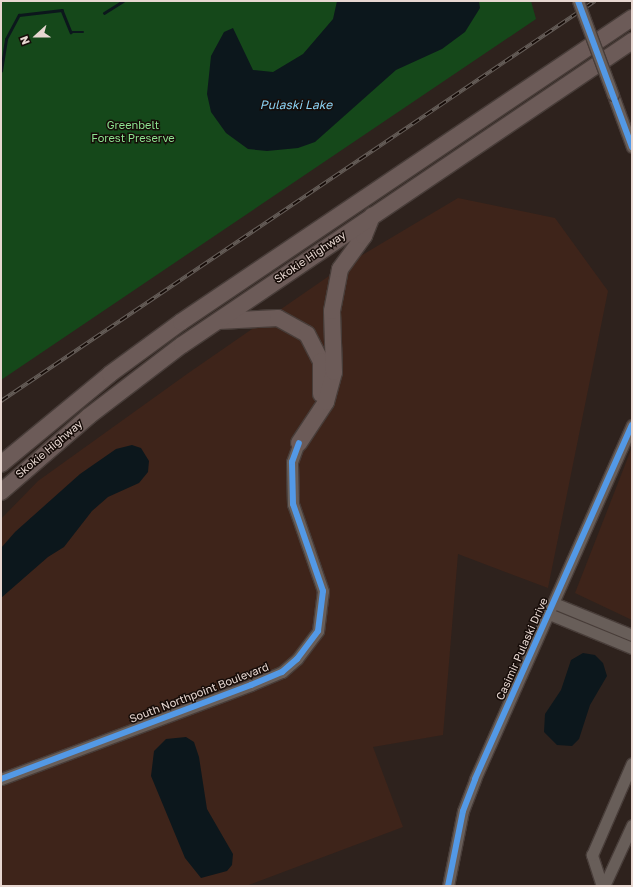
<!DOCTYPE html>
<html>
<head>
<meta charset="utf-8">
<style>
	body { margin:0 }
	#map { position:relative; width:633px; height:887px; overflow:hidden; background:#2e221d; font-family:"Golos Text",sans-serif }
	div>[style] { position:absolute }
	.built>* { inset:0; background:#3e241a }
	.green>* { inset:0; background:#15481a }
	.water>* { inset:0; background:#0c171c }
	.stream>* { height:2.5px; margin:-1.25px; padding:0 1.25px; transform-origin:1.25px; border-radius:1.25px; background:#0c171c }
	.roads { filter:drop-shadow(1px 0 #483d39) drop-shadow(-1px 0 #483d39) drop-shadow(0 1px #483d39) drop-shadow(0 -1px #483d39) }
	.minor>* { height:11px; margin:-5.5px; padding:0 5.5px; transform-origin:5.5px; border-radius:5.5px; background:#685e59 }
	.highway>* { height:16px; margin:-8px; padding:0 8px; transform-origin:8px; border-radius:8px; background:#6c5b58 }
	.rail>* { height:4px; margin-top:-2px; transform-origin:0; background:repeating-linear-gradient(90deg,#160c08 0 8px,#655d58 0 16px); box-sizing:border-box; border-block:1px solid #655d58 }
	.bridges { filter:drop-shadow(1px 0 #483d39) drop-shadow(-1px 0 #483d39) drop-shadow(0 1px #483d39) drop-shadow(0 -1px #483d39) }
	.minor-bridge>* { height:11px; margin:-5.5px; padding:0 5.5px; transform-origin:5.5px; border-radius:5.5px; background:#685e59 }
	.cycleway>* { height:6px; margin:-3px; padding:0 3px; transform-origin:3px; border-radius:3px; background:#5399e6 }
	span { translate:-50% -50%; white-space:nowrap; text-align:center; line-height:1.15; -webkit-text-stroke:3px #160c08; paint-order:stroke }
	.park-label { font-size:11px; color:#8ce390 }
	.street-label { font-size:11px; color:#e7d7d1 }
	.water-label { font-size:12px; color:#8ad1f2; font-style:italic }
	.frame { position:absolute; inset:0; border:2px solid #e7d7d1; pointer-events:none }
	.north { position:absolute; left:16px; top:16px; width:40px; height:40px; -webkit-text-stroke:3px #160c08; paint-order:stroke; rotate:249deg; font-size:11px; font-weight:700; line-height:16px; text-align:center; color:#e7d7d1 }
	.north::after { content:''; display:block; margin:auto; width:14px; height:18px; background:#e7d7d1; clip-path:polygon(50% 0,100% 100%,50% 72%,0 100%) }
</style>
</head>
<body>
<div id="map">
	<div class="built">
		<div style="clip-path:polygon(458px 198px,555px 218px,608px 291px,548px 588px,458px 554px,443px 735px,373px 747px,403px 827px,246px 886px,1px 886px,1px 519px,38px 481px,187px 374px,342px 267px)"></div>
		<div style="clip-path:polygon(632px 447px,632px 620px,575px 593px)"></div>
	</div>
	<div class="green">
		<div style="clip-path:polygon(1px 1px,531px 1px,536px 19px,1px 380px)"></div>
	</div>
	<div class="water">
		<div style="clip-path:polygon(337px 1px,479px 1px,480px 8px,465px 32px,442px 49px,396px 70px,315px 142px,298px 148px,267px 151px,248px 149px,226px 133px,211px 112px,207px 94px,211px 56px,224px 32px,233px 28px,253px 70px,273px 72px,303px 54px,333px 19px)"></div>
		<div style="clip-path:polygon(132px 445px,141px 448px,149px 461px,148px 472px,139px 483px,108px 497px,92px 511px,64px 547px,48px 557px,1px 598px,1px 548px,15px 532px,80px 474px,116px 449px)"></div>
		<div style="clip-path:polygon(583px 653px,595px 655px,603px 663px,607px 676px,590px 705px,579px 739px,572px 746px,557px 745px,544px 732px,545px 714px,561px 690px,571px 660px)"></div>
		<div style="clip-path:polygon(186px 737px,194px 742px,199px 757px,207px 809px,233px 854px,232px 865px,227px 871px,201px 878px,185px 858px,151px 776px,154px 751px,166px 739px)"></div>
	</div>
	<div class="stream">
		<div style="left:104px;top:13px;width:22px;rotate:-32deg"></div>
		<div style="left:1px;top:71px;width:32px;rotate:-81deg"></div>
		<div style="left:6px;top:39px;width:27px;rotate:-62deg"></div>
		<div style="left:19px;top:15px;width:43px;rotate:-6.6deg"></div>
		<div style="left:62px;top:10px;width:24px;rotate:68deg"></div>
		<div style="left:71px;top:32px;width:12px"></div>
	</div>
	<div class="roads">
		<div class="minor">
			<div style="left:613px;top:95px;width:55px;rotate:69.9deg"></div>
			<div style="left:554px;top:603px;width:84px;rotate:22.3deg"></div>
			<div style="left:549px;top:614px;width:90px;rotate:22.3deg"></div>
			<div style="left:1px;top:779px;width:267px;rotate:-20.6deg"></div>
			<div style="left:251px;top:685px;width:34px;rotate:-23deg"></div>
			<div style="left:282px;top:672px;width:20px;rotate:-41deg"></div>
			<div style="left:297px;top:659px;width:35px;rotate:-53deg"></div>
			<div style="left:318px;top:631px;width:40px;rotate:-82.9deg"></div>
			<div style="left:323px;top:591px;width:92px;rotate:-109deg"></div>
			<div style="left:293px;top:504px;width:42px;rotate:-91.4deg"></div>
			<div style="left:292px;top:462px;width:20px;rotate:-70deg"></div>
			<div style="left:448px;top:886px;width:76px;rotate:-78.7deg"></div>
			<div style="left:463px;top:811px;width:34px;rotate:-69deg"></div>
			<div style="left:475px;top:779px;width:387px;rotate:-66.1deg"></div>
			<div style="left:602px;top:886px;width:33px;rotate:-108deg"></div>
			<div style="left:592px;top:855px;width:100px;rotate:-66.5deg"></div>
			<div style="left:604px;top:886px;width:67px;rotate:-65.3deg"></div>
		</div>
		<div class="highway">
			<div style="left:218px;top:321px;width:60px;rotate:-2.9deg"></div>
			<div style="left:278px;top:318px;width:33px;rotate:29deg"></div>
			<div style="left:307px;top:334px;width:30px;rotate:63deg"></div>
			<div style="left:321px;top:361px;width:33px;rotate:90deg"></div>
			<div style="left:299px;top:443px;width:49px;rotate:-56.6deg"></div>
			<div style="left:326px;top:402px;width:31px;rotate:-75deg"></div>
			<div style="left:334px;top:372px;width:61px;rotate:-91.9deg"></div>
			<div style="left:332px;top:311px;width:43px;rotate:-79.2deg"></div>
			<div style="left:340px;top:269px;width:41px;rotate:-54deg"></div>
			<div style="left:364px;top:236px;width:22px;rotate:-68deg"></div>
			<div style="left:1px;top:464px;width:141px;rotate:-39.5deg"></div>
			<div style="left:110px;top:374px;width:88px;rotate:-36.2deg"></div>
			<div style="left:181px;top:322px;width:544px;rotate:-33.98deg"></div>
			<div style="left:1px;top:492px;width:116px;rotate:-40.8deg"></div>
			<div style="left:89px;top:416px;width:117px;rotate:-37.4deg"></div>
			<div style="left:182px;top:345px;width:543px;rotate:-34.04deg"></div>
		</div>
	</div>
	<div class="rail">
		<div style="left:1px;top:401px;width:716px;rotate:-33.96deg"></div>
	</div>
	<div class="bridges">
		<div class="minor-bridge">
			<div style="left:578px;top:1px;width:100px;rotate:69.6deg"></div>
		</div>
	</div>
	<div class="cycleway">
		<div style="left:578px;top:1px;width:156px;rotate:69.7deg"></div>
		<div style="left:1px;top:779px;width:267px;rotate:-20.6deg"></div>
		<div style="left:251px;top:685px;width:34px;rotate:-23deg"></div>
		<div style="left:282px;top:672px;width:20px;rotate:-41deg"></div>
		<div style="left:297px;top:659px;width:35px;rotate:-53deg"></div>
		<div style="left:318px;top:631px;width:40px;rotate:-82.9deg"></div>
		<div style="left:323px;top:591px;width:92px;rotate:-109deg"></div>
		<div style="left:293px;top:504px;width:42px;rotate:-91.4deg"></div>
		<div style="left:292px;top:462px;width:20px;rotate:-70deg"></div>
		<div style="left:448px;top:886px;width:76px;rotate:-78.7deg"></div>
		<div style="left:463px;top:811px;width:34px;rotate:-69deg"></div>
		<div style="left:475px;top:779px;width:387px;rotate:-66.1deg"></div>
	</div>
	<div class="park-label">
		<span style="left:133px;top:132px">Greenbelt<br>Forest Preserve</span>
	</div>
	<div class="street-label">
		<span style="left:310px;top:257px;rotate:-34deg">Skokie Highway</span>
		<span style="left:49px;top:449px;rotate:-40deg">Skokie Highway</span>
		<span style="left:522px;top:649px;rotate:-66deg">Casimir Pulaski Drive</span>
		<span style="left:199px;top:693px;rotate:-21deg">South Northpoint Boulevard</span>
	</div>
	<div class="water-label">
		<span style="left:296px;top:105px">Pulaski Lake</span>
	</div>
	<div class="frame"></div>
	<div class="north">N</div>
</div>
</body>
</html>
